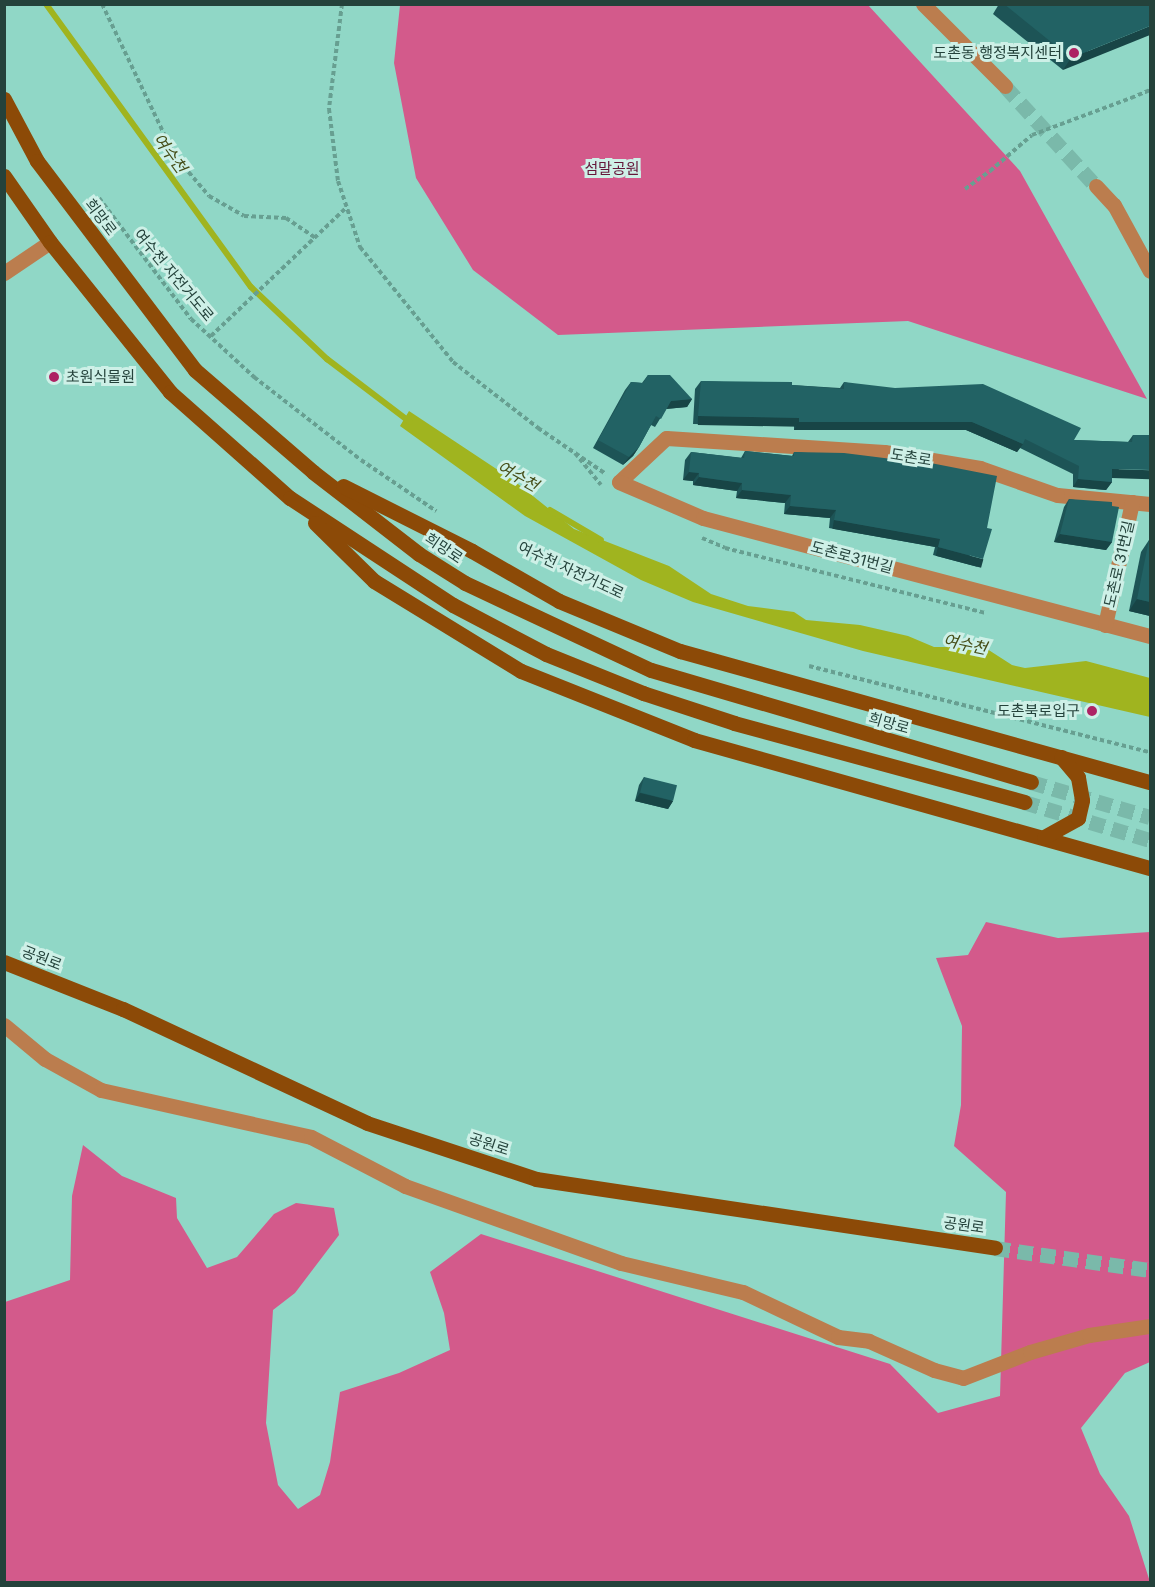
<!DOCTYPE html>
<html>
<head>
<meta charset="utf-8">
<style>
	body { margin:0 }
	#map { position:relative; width:1155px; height:1587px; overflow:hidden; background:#90d7c6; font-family:Inter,"Noto Sans KR",sans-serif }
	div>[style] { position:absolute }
	.forest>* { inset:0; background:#d35a8b }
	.water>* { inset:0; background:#a0b41f }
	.stream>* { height:6px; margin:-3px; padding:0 3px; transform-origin:3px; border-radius:3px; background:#a0b41f }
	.minor-tunnel>* { height:15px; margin-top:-7.5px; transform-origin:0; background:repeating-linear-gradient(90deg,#7ab9aa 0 15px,transparent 0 23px) }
	.major-tunnel>* { height:15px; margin-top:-7.5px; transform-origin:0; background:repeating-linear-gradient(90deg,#7ab9aa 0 15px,transparent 0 23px) }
	.path>* { height:4px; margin-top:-2px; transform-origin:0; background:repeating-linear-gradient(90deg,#679f91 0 4.5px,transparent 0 7.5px) }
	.minor>* { height:15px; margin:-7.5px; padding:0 7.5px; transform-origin:7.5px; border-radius:7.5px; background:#bb7d4e }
	.major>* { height:15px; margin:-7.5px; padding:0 7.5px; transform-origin:7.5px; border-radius:7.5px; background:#8c4a07 }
	.path-bridge>* { height:4px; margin-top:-2px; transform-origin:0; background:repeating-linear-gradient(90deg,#679f91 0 4.5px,transparent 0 7.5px) }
	.wall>* { inset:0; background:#1d5456 }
	.shaded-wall>* { inset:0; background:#184546; transform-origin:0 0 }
	.building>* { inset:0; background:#226264; transform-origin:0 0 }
	.dots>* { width:16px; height:16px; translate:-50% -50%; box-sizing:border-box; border:3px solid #cef0e7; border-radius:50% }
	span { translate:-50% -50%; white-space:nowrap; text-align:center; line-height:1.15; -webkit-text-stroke:6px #cef0e7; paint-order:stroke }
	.poi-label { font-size:15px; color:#24423b }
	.right { translate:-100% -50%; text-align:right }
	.left { translate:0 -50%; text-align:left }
	.park-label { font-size:15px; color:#65173a }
	.street-label { font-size:15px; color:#24423b }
	.water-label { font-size:16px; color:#454d17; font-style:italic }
	.frame { position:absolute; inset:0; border:6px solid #24423b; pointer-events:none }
</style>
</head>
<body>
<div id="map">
	<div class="forest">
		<div style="clip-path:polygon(400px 5px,868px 5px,1020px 171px,1147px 399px,908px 321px,558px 335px,473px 270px,416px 178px,394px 63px)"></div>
		<div style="clip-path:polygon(986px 922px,1058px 938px,1150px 932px,1150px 1362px,1125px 1373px,1081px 1428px,1100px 1474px,1129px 1516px,1150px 1582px,5px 1582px,5px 1302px,70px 1280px,72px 1196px,83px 1145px,122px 1176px,176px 1198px,177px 1218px,207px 1268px,237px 1257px,274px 1214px,296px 1203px,334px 1208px,339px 1235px,295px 1293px,273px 1310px,266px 1423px,278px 1485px,298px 1509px,320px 1495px,330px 1462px,340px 1392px,399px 1373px,450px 1350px,444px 1313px,430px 1272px,481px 1234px,890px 1364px,938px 1413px,1000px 1396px,1006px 1192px,954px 1146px,961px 1105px,962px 1026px,936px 958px,968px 955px)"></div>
	</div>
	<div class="water">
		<div style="clip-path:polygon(409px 411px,513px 480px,574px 529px,669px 566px,711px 594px,748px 606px,794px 612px,806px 620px,860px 625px,908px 636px,934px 647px,984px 647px,1012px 665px,1025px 668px,1086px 661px,1150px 678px,1150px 717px,863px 651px,693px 602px,641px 580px,525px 516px,400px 426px)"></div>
	</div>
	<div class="stream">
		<div style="left:46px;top:4px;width:349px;rotate:54.1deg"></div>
		<div style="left:251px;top:287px;width:105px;rotate:43.5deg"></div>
		<div style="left:327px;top:359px;width:104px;rotate:37.2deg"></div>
		<div style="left:550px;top:510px;width:59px;rotate:30.5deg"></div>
	</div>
	<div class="minor-tunnel">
		<div style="left:1005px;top:86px;width:135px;rotate:47.7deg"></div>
	</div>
	<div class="major-tunnel">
		<div style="left:1031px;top:782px;width:124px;rotate:16.4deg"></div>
		<div style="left:1024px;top:802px;width:132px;rotate:16.8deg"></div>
		<div style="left:995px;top:1248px;width:157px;rotate:8.1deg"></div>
	</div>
	<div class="path">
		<div style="left:102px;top:4px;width:167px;rotate:64.5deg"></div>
		<div style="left:174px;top:155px;width:54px;rotate:49.5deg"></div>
		<div style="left:209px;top:196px;width:40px;rotate:29.7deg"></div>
		<div style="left:244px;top:216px;width:42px;rotate:2.7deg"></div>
		<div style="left:286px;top:218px;width:36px;rotate:34deg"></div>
		<div style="left:342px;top:4px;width:106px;rotate:97.1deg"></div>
		<div style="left:329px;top:109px;width:73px;rotate:82.9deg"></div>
		<div style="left:338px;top:181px;width:70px;rotate:71.6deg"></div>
		<div style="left:360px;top:247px;width:148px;rotate:51deg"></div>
		<div style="left:453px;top:362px;width:108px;rotate:37.8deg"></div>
		<div style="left:538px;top:428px;width:82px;rotate:34.1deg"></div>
		<div style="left:1131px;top:98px;width:21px;rotate:-23deg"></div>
		<div style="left:965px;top:189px;width:31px;rotate:-36deg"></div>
		<div style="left:99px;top:198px;width:152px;rotate:52.8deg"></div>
		<div style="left:191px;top:319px;width:86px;rotate:42.6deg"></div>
		<div style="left:254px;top:377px;width:135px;rotate:37.8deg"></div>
		<div style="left:361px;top:460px;width:91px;rotate:34.2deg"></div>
		<div style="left:211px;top:336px;width:185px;rotate:-43.5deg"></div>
		<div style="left:575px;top:453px;width:41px;rotate:50.9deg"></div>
		<div style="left:702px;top:538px;width:25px;rotate:23deg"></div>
		<div style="left:725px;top:548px;width:268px;rotate:14deg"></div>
		<div style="left:809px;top:666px;width:352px;rotate:14.2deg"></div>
	</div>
	<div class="minor">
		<div style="left:923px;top:4px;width:116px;rotate:45deg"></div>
		<div style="left:1096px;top:186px;width:26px;rotate:47deg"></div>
		<div style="left:1114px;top:205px;width:75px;rotate:61.4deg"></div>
		<div style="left:4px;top:273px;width:55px;rotate:-34deg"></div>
		<div style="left:1150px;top:504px;width:93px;rotate:-174.5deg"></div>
		<div style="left:1057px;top:495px;width:82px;rotate:-160.7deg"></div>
		<div style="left:980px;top:468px;width:97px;rotate:-170.5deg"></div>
		<div style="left:884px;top:452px;width:218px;rotate:-176.3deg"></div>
		<div style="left:666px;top:438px;width:64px;rotate:136.9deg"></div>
		<div style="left:619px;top:482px;width:91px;rotate:23.2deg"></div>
		<div style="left:703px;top:518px;width:462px;rotate:14.8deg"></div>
		<div style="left:1105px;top:625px;width:126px;rotate:-77.6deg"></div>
		<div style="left:4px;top:1025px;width:53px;rotate:39.7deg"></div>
		<div style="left:45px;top:1059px;width:64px;rotate:29deg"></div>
		<div style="left:101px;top:1090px;width:215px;rotate:12.6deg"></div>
		<div style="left:311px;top:1137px;width:106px;rotate:27.5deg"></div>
		<div style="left:405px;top:1186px;width:229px;rotate:19.6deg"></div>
		<div style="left:621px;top:1263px;width:125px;rotate:13.4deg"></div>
		<div style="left:743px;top:1292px;width:105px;rotate:25.3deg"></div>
		<div style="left:838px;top:1337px;width:31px;rotate:7deg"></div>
		<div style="left:869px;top:1341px;width:71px;rotate:24deg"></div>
		<div style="left:934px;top:1370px;width:30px;rotate:15deg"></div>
		<div style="left:963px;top:1378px;width:72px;rotate:-21.2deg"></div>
		<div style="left:1030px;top:1352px;width:61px;rotate:-16.1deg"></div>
		<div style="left:1089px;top:1335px;width:62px;rotate:-8.4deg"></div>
	</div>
	<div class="major">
		<div style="left:4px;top:99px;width:70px;rotate:62deg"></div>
		<div style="left:37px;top:161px;width:262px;rotate:52.9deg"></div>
		<div style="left:195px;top:370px;width:156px;rotate:40.8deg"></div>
		<div style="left:313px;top:472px;width:134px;rotate:37.7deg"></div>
		<div style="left:419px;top:554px;width:54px;rotate:32.2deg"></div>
		<div style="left:465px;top:583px;width:205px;rotate:25.1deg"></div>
		<div style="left:651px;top:670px;width:396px;rotate:16.4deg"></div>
		<div style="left:4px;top:176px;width:80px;rotate:55.1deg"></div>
		<div style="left:50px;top:242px;width:192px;rotate:51.3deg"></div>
		<div style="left:170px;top:392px;width:160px;rotate:41.5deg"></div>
		<div style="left:290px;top:498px;width:195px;rotate:33.3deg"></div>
		<div style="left:453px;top:605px;width:105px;rotate:27.8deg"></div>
		<div style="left:546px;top:654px;width:105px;rotate:21.9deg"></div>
		<div style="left:643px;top:693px;width:96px;rotate:18.2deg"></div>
		<div style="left:734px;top:723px;width:301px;rotate:15.2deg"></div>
		<div style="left:343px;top:486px;width:144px;rotate:26.7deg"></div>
		<div style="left:472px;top:551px;width:100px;rotate:29.9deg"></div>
		<div style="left:559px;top:601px;width:131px;rotate:22.5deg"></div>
		<div style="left:680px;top:651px;width:488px;rotate:15.6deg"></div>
		<div style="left:315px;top:523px;width:83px;rotate:44.5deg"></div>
		<div style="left:374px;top:581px;width:172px;rotate:31.5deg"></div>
		<div style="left:521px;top:671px;width:186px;rotate:21.7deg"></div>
		<div style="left:694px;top:740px;width:474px;rotate:15.7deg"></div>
		<div style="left:1044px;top:837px;width:39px;rotate:-29deg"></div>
		<div style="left:1078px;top:818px;width:18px;rotate:-77deg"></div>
		<div style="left:1082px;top:800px;width:23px;rotate:-100deg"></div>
		<div style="left:1078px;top:777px;width:26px;rotate:-130deg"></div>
		<div style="left:4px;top:962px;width:128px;rotate:21.6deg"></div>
		<div style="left:123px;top:1009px;width:269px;rotate:25deg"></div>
		<div style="left:367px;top:1123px;width:178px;rotate:18.3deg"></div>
		<div style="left:536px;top:1179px;width:464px;rotate:8.5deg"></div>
	</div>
	<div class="path-bridge">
		<div style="left:990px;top:171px;width:55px;rotate:-40.6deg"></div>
		<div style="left:1032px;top:135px;width:106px;rotate:-20.5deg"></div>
	</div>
	<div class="wall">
		<div style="clip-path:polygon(999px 4px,1150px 4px,1063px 70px,993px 14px)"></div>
		<div style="clip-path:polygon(648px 375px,692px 399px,687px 407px,666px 409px,655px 427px,651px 425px,639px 447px,633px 456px,623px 465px,593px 448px,625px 390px,631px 382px,642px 383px)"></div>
		<div style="clip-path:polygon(701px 381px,792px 385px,840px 388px,844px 382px,1074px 440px,1128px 442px,1133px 435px,1150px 435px,1112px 477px,1112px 482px,1106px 490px,1073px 487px,1073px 474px,1020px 448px,1017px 452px,966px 430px,794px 430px,794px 426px,693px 424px,695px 389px)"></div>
		<div style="clip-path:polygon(745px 451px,792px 456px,794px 452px,898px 460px,900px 457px,978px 567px,933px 555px,935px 547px,829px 528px,830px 518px,784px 514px,785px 503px,736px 498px,737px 491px,693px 485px,693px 481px,683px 480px,685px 460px,691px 452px,741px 458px)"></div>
		<div style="clip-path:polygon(1069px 499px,1112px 506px,1112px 542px,1106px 550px,1054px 542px,1064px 507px)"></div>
		<div style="clip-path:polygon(1149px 540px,1150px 540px,1150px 616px,1129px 611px,1141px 552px)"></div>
		<div style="clip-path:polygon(644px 777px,673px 801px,668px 809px,635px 801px,639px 785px)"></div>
	</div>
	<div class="shaded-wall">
		<div style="clip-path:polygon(1150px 26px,1150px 35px,1063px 70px,1071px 58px)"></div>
		<div style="clip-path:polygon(692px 399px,687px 407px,665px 409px,671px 401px)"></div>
		<div style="left:698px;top:416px;width:101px;height:9px;rotate:1deg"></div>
		<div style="clip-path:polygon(799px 422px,972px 422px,1023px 444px,1017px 452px,966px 430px,794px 430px)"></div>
		<div style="clip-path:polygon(639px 447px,633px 456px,623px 465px,629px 457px)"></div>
		<div style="left:1112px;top:469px;width:38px;height:9px;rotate:2deg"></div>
		<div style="clip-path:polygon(689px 472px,699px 473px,693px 481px,683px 480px)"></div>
		<div style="clip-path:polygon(699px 477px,742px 483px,737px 491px,693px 485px)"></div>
		<div style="clip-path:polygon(1078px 479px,1112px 482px,1106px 490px,1073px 487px)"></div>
		<div style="clip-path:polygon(742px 490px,791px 495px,785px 503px,736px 498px)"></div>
		<div style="clip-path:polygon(790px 506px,836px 510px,830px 518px,784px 514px)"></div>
		<div style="left:834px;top:520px;width:108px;height:9px;rotate:10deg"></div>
		<div style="clip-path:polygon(1060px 534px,1112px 542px,1106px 550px,1054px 542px)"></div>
		<div style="left:938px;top:547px;width:47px;height:9px;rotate:15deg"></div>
		<div style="clip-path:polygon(1137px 599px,1150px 602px,1150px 616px,1129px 611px)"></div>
		<div style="clip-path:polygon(640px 793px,673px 801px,668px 809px,635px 801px)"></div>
	</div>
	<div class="building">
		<div style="clip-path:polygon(1004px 4px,1150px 4px,1150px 26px,1071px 58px)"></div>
		<div style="clip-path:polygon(648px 375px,670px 375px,692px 399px,671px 401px,661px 419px,656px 416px,639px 447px,629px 457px,598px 440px,631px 382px,643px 383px)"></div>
		<div style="clip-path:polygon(701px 381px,792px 382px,792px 385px,844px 389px,844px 382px,895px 388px,983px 384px,1081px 428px,1074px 440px,1132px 442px,1133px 435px,1150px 435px,1150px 470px,1112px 469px,1112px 482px,1078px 479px,1079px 466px,1025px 439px,1023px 444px,972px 422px,799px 422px,799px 418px,698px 416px)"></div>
		<div style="clip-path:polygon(745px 451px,794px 456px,794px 452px,844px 453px,900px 460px,900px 457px,997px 476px,987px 528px,992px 529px,983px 559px,938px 547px,940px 539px,834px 520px,836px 510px,790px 506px,791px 495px,742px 490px,742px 483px,699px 477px,699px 473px,689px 472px,691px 452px,744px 458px)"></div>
		<div style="clip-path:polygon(1069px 499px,1112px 502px,1112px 506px,1119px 507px,1112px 542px,1060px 534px)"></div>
		<div style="clip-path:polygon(1149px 540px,1150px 540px,1150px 602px,1137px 599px)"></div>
		<div style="left:644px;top:777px;width:34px;height:16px;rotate:14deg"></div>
	</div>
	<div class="dots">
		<div style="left:1074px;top:53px;background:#ad2364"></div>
		<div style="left:54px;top:377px;background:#ad2364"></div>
		<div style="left:1092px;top:711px;background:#ad2364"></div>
	</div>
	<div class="poi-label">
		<span class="right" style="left:1062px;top:53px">도촌동 행정복지센터</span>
		<span class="left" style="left:66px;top:377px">초원식물원</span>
		<span class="right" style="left:1080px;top:711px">도촌북로입구</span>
	</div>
	<div class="park-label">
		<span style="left:612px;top:169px">섬말공원</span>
	</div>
	<div class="street-label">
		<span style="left:101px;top:217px;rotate:53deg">희망로</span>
		<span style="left:174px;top:275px;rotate:50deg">여수천 자전거도로</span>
		<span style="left:911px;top:457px;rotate:9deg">도촌로</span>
		<span style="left:444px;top:548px;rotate:34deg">희망로</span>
		<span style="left:852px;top:557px;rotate:15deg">도촌로31번길</span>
		<span style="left:1119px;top:564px;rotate:-77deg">도촌로 31번길</span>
		<span style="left:571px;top:570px;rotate:25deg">여수천 자전거도로</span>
		<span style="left:889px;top:723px;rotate:16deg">희망로</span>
		<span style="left:42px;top:958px;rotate:21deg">공원로</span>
		<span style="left:489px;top:1144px;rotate:18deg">공원로</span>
		<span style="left:964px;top:1225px;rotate:8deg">공원로</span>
	</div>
	<div class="water-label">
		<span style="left:170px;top:153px;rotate:54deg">여수천</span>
		<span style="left:518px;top:476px;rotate:29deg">여수천</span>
		<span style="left:965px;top:644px;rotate:12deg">여수천</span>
	</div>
	<div class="frame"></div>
</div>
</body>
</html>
